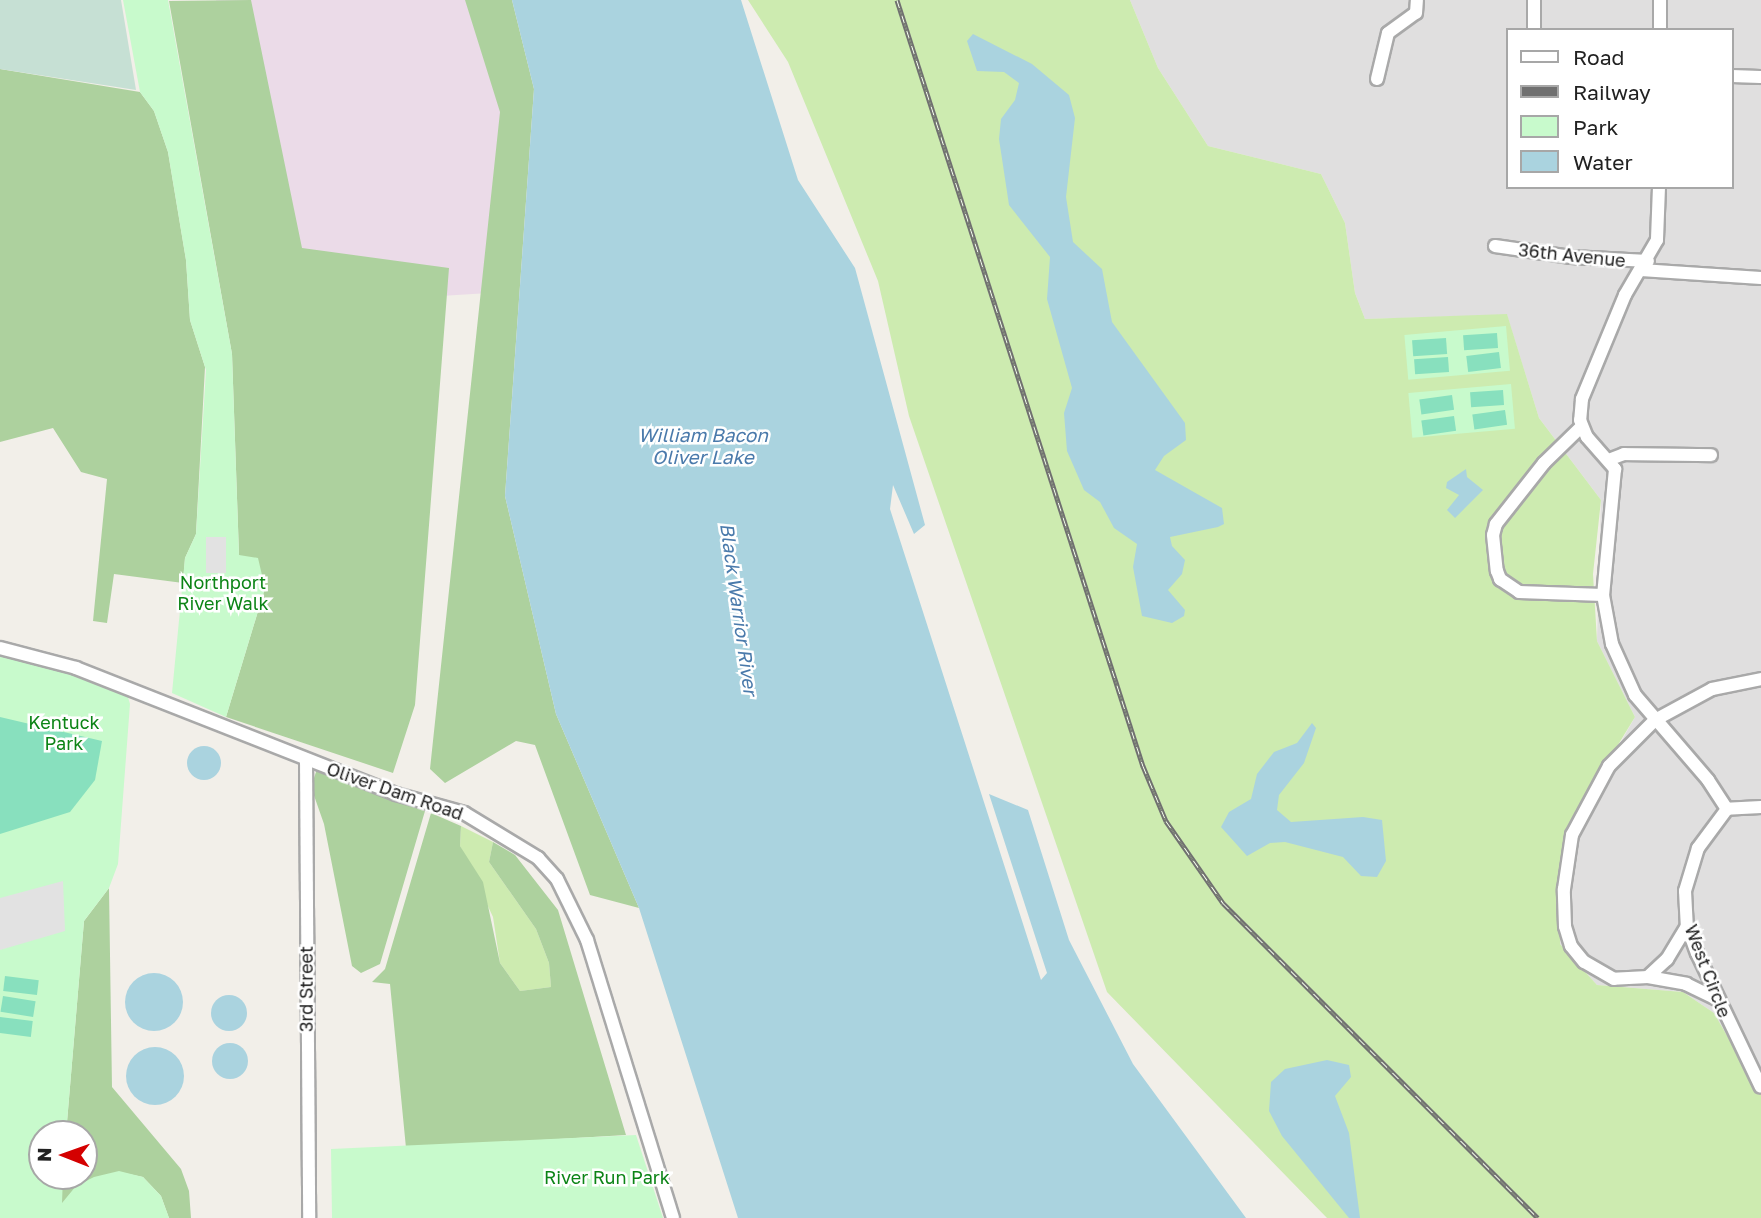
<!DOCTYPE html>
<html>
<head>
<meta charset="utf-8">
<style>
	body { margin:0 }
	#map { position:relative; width:1761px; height:1218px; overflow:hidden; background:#f2efe9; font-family:"Golos Text",sans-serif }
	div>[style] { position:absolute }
	.residential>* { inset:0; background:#e0dfdf }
	.industrial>* { inset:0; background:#ebdbe8 }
	.grass>* { inset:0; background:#cdebb0 }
	.forest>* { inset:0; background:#add19e }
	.wetland>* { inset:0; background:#c6e0d4 }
	.park>* { inset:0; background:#c8facc; transform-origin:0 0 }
	.pitch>* { inset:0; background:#88e0be; transform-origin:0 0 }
	.parking>* { inset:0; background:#e2e2e2; transform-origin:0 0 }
	.water>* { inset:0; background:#aad3df }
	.round { border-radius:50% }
	.roads { filter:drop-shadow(2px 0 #a9a9a9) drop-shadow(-2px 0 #a9a9a9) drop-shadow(0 2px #a9a9a9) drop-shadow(0 -2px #a9a9a9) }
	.minor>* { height:12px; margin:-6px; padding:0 6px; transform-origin:6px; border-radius:6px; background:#fff }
	.rail>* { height:5px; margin-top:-2.5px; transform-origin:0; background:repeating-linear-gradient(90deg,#fff 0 8px,#707070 0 16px); box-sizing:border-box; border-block:2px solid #707070 }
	span { translate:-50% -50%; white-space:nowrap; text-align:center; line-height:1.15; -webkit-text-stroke:5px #fff; paint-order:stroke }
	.street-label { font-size:18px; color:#222 }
	.park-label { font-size:18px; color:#0c8416 }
	.water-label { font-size:19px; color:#4a7aab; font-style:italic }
	.legend { position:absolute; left:1506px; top:28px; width:228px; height:161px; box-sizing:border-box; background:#fff; border:2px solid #a7a7a7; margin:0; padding:9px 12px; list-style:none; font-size:21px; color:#222 }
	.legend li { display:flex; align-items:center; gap:14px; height:35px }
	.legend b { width:35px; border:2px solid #a7a7a7 }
	.north { position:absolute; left:28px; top:1120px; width:70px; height:70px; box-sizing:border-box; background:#fff; border:2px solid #a7a7a7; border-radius:50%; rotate:271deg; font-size:19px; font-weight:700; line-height:28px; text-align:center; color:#222 }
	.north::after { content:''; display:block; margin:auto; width:24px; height:32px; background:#d40000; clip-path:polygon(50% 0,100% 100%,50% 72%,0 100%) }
</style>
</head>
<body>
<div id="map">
	<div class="residential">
		<div style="clip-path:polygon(evenodd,1130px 0,1761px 0,1761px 1095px,1714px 1013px,1683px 992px,1597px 985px,1560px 944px,1570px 832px,1635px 717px,1597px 641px,1601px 500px,1539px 418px,1507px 315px,1365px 319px,1355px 293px,1345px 223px,1321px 174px,1208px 146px,1158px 68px,1130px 0,1507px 30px,1731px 30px,1731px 187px,1507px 187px,1507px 30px)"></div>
	</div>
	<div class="industrial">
		<div style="clip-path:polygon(216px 0,508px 0,505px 292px,280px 306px)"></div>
	</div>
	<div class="grass">
		<div style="clip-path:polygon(748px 0,1130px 0,1158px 68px,1208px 146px,1321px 174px,1345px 223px,1355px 293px,1365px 319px,1507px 314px,1539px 418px,1601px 500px,1593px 574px,1597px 641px,1635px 717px,1566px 830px,1560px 944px,1597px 985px,1683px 992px,1714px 1013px,1761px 1095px,1761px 1218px,1327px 1218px,1107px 992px,909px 416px,878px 281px,788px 62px)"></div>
		<div style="clip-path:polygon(461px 826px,493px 842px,489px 862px,536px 929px,549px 963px,551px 987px,520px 991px,500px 963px,493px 917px,460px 846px)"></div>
	</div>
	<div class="forest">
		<div style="clip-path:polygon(251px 0,302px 248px,449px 268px,415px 705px,393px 773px,226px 717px,265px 588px,239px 555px,232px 354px,169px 1px)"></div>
		<div style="clip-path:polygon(465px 0,512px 0,534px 89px,505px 496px,556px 714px,639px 908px,590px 895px,535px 745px,516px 741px,445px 783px,430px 769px,500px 112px)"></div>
		<div style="clip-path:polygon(0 69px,140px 92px,154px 111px,168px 152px,186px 260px,190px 320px,205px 367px,196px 534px,185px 558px,183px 583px,114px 574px,107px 623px,93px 621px,107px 479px,81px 472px,53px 428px,0 442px)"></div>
		<div style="clip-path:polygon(317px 769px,425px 811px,380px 964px,361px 973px,352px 966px,324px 824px,311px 787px)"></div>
		<div style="clip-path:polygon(431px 813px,461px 826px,460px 846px,483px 882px,500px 963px,520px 991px,551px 987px,549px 963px,536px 929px,489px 862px,493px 842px,515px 855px,558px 910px,626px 1135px,406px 1148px,390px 984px,372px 982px,385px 969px)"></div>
		<div style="clip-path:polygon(109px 888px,112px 1087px,181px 1169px,189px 1191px,191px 1218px,169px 1218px,161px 1196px,143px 1177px,119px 1172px,61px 1204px,63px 1176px,84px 1176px,84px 1134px,66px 1134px,84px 921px)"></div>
	</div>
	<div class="wetland">
		<div style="clip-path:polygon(0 0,121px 0,136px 90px,0 69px)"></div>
	</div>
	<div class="park">
		<div style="clip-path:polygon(123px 0,168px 0,232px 354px,239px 555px,258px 558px,265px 588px,226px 717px,172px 693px,185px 558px,196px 534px,206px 370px,190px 320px,186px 260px,168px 152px,154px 111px,140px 92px)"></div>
		<div style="left:1506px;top:326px;width:45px;height:102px;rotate:85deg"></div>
		<div style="left:1511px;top:384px;width:45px;height:103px;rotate:85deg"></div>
		<div style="clip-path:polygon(0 648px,125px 687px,130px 704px,118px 864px,109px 888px,84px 921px,66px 1134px,42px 1134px,42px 1176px,63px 1176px,62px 1203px,76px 1186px,94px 1177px,119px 1171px,143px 1177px,161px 1196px,169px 1218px,0 1218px)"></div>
		<div style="clip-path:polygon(636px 1135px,663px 1218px,332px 1218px,331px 1149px)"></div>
	</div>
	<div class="pitch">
		<div style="left:1497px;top:333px;width:15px;height:34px;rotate:86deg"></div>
		<div style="left:1446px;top:338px;width:16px;height:34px;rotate:86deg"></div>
		<div style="left:1499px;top:352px;width:16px;height:33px;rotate:83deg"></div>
		<div style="left:1448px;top:357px;width:15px;height:34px;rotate:86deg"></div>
		<div style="left:1503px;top:390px;width:15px;height:33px;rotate:86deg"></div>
		<div style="left:1452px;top:395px;width:15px;height:33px;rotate:82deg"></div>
		<div style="left:1505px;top:410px;width:15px;height:33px;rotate:82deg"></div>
		<div style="left:1454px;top:416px;width:15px;height:33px;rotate:82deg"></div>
		<div style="clip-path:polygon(0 717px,102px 741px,95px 780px,70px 812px,0 834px)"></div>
		<div style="left:5px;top:976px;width:34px;height:15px;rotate:7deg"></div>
		<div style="left:3px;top:996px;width:33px;height:16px;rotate:9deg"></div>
		<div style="left:0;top:1017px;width:33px;height:16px;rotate:7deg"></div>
	</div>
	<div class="parking">
		<div style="left:206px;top:537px;width:20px;height:36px"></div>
		<div style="clip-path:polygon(63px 881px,65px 931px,0 950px,0 898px)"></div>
	</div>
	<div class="water">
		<div style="clip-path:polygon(512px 0,741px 0,798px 180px,855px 268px,925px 525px,914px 534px,893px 485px,890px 509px,1041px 980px,1047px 973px,989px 794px,1028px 810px,1069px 940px,1133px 1064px,1246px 1218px,738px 1218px,639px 908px,556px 714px,505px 496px,534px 89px)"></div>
		<div style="clip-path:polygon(973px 34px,1032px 64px,1069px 95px,1075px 118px,1066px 197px,1073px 242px,1102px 269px,1112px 322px,1185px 423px,1186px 440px,1164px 456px,1155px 470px,1222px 508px,1224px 524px,1218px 527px,1170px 537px,1172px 546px,1185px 560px,1182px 574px,1168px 590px,1185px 610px,1184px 616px,1172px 623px,1142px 616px,1133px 567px,1137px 544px,1114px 528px,1100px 502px,1084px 490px,1067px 451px,1064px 413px,1072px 388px,1047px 299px,1050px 257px,1009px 205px,999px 139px,1001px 119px,1015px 100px,1019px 83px,1004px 72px,977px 71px,967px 41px)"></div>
		<div style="clip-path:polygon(1466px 469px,1467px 477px,1483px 490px,1455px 518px,1447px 510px,1459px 495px,1446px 488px,1447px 482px)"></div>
		<div style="clip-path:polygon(1312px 723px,1316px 728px,1304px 763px,1279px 795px,1277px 810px,1291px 822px,1363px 817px,1382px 820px,1386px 861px,1377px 877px,1361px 876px,1343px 857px,1285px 842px,1270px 843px,1247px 856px,1221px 827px,1229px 812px,1251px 799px,1257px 774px,1274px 752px,1297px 743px)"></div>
		<div class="round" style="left:187px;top:746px;width:34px;height:34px"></div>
		<div class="round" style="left:125px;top:973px;width:58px;height:58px"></div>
		<div class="round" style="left:211px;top:995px;width:36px;height:36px"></div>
		<div class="round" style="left:212px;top:1043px;width:36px;height:36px"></div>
		<div class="round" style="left:126px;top:1047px;width:58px;height:58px"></div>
		<div style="clip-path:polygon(1327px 1060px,1349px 1065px,1351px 1077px,1335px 1096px,1349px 1133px,1360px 1218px,1349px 1218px,1282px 1136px,1269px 1111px,1271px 1082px,1285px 1069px)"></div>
	</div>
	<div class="roads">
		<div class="minor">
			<div style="left:1534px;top:30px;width:30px;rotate:-90deg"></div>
			<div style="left:1660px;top:30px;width:30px;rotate:-90deg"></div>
			<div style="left:1731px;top:76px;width:30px;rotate:2deg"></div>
			<div style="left:1377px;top:79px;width:47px;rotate:-76.6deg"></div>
			<div style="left:1388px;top:33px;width:34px;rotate:-36deg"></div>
			<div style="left:1416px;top:13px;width:13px;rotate:-86deg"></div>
			<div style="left:1659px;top:187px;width:53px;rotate:92.2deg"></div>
			<div style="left:1657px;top:240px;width:64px;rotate:120.2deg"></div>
			<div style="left:1625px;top:295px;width:113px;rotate:112.5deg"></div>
			<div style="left:1582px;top:399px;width:21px;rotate:95deg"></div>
			<div style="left:1580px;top:420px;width:18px;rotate:68deg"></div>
			<div style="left:1587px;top:437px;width:43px;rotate:48.8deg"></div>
			<div style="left:1615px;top:469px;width:127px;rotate:95.4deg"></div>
			<div style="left:1603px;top:595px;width:50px;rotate:79.6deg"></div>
			<div style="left:1612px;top:644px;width:56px;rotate:65.7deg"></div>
			<div style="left:1635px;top:695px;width:112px;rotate:49.3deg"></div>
			<div style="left:1708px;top:780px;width:35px;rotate:57deg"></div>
			<div style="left:1495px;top:246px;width:77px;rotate:8.2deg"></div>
			<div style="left:1571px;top:257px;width:77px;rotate:3deg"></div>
			<div style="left:1641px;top:270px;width:120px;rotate:3.8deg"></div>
			<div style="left:1581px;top:427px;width:52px;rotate:135.8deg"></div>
			<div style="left:1544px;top:463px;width:78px;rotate:128.2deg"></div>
			<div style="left:1496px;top:524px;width:11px;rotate:105deg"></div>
			<div style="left:1493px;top:535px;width:36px;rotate:84deg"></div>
			<div style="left:1497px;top:571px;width:9px;rotate:69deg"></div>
			<div style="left:1500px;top:579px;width:23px;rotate:34deg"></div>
			<div style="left:1519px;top:592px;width:84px;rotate:2deg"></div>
			<div style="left:1611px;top:459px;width:14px;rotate:-21deg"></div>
			<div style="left:1624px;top:454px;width:87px;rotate:0.7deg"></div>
			<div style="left:0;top:648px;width:79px;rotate:14.7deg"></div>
			<div style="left:76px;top:668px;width:344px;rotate:21.5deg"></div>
			<div style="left:396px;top:794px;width:71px;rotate:15.6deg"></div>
			<div style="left:464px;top:813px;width:87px;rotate:31.3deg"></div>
			<div style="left:538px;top:858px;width:28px;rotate:48deg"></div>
			<div style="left:557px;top:879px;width:68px;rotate:63.8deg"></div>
			<div style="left:587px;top:940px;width:291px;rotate:72.8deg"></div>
			<div style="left:306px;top:760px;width:458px;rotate:89.6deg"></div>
			<div style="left:1761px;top:807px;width:34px;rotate:177deg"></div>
			<div style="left:1727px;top:809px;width:49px;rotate:126.6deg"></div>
			<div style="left:1698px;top:848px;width:45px;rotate:106.8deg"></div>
			<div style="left:1685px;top:891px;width:35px;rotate:87deg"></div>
			<div style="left:1687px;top:926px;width:29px;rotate:70deg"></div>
			<div style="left:1697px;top:953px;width:148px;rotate:64.5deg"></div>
			<div style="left:1687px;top:926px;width:39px;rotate:121deg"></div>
			<div style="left:1667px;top:959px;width:26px;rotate:137deg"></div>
			<div style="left:1648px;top:977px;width:34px;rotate:177deg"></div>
			<div style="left:1614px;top:979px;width:34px;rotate:-150deg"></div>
			<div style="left:1584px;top:962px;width:21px;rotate:-129deg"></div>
			<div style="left:1571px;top:946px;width:21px;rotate:-107deg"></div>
			<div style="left:1565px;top:926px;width:37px;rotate:-92deg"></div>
			<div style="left:1564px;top:889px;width:55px;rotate:-81.6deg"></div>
			<div style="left:1572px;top:835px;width:78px;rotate:-61.8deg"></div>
			<div style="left:1609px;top:766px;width:65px;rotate:-45deg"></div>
			<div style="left:1655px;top:720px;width:65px;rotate:-28.5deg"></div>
			<div style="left:1712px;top:689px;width:50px;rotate:-11.5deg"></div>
			<div style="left:1648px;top:977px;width:39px;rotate:10deg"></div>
			<div style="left:1686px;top:984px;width:34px;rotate:26deg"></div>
		</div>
	</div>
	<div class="rail">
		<div style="left:897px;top:0;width:805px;rotate:72.2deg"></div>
		<div style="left:1143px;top:766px;width:60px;rotate:67.3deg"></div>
		<div style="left:1166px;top:821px;width:100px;rotate:55.2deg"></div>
		<div style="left:1223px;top:903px;width:445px;rotate:45deg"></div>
	</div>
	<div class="street-label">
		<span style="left:1572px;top:255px;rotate:6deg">36th Avenue</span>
		<span style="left:395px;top:791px;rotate:19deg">Oliver Dam Road</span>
		<span style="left:1708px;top:971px;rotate:69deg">West Circle</span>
		<span style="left:306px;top:989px;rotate:-90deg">3rd Street</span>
	</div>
	<div class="park-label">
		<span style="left:223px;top:593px">Northport<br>River Walk</span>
		<span style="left:64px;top:733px">Kentuck<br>Park</span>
		<span style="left:607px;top:1177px">River Run Park</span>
	</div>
	<div class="water-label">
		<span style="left:703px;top:446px">William Bacon<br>Oliver Lake</span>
		<span style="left:739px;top:609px;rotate:82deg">Black Warrior River</span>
	</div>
	<ul class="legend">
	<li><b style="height:9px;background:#fff"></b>Road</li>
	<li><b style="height:9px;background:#707070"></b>Railway</li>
	<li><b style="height:19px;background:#c8facc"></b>Park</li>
	<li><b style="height:19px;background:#aad3df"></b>Water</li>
	</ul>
	<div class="north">N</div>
</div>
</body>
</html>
